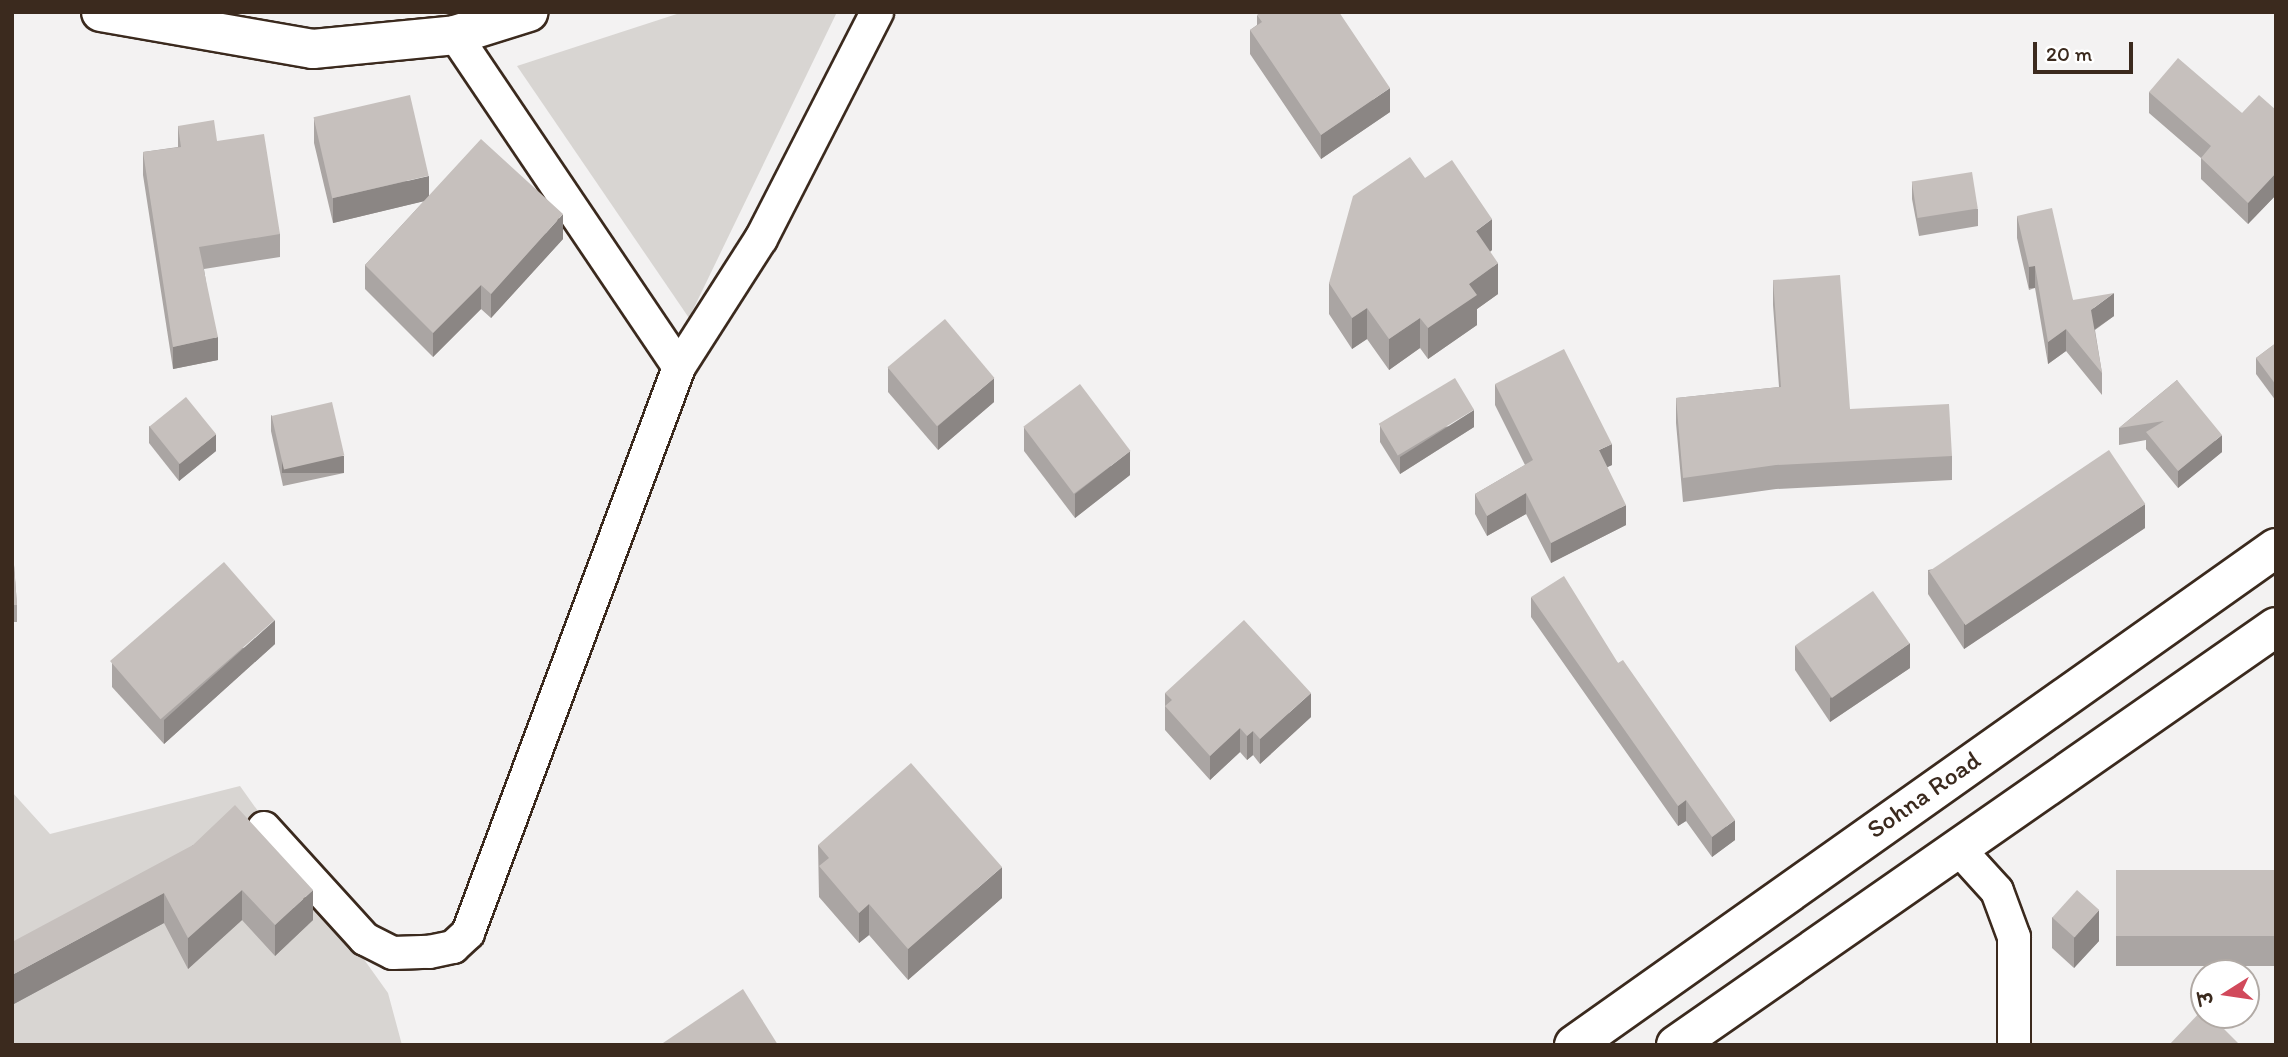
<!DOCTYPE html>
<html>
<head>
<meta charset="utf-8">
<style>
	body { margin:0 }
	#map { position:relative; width:2288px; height:1057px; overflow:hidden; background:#f3f2f2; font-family:Itim,"Playpen Sans Deva",sans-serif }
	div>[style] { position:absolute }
	.green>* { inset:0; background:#d8d5d2 }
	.roads { filter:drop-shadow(2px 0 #3b2a1e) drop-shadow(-2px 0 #3b2a1e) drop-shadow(0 2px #3b2a1e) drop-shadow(0 -2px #3b2a1e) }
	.minor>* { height:32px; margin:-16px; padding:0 16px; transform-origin:16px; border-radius:16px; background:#fff }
	.tertiary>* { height:38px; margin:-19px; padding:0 19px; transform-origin:19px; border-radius:19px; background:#fff }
	.primary>* { height:38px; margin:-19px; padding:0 19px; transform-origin:19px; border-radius:19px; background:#fff }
	.wall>* { inset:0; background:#aaa5a3; transform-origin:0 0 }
	.shaded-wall>* { inset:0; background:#8b8684; transform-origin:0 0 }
	.building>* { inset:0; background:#c6c0bd; transform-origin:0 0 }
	span { translate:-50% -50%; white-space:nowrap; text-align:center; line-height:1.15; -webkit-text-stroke:7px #fff; paint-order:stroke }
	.street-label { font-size:26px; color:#3b2a1e }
	.frame { position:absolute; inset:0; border:14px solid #3b2a1e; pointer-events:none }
	.north { position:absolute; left:2190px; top:959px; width:70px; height:70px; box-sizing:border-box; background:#fff; border:2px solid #b1aaa5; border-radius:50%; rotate:258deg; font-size:19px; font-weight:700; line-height:28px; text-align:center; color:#3b2a1e }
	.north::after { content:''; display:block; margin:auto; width:24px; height:32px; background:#d1495b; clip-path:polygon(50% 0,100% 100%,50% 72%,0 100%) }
	.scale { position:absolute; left:2033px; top:42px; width:100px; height:32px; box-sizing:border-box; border:4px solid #3b2a1e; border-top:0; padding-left:9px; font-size:21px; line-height:24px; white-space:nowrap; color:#3b2a1e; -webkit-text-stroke:5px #fff; paint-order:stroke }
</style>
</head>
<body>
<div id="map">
	<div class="green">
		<div style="clip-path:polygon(683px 12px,837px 12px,689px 318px,517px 66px)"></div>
		<div style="clip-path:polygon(240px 786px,388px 993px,402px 1045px,12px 1045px,12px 792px,50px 834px)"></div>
	</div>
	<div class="roads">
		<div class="minor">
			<div style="left:455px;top:35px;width:400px;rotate:56deg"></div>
			<div style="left:264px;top:828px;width:150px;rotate:47.7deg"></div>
			<div style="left:365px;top:939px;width:31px;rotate:27deg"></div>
			<div style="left:393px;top:953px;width:36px;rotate:-2deg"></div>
			<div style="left:429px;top:952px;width:25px;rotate:-12deg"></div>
			<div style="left:453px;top:947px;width:21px;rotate:-43deg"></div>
			<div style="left:468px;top:933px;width:604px;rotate:-69.55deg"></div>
			<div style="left:679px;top:367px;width:152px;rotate:-57.4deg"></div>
			<div style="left:761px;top:239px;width:255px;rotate:-62.9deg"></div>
			<div style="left:1957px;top:847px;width:59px;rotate:47.7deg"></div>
			<div style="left:1997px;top:891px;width:49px;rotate:69.7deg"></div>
			<div style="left:2014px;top:937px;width:108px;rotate:90deg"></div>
		</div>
		<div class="tertiary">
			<div style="left:101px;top:12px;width:215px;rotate:9.9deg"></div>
			<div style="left:313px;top:49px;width:143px;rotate:-5.6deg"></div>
			<div style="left:455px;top:35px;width:77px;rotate:-17.3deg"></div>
		</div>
		<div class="primary">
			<div style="left:1574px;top:1045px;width:860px;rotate:-35.3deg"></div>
			<div style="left:1676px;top:1045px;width:731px;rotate:-34.86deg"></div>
		</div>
	</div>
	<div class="wall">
		<div style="clip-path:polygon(1257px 15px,1390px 112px,1321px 159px,1250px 54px,1250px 30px,1257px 25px)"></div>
		<div style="clip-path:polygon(2149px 92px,2242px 113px,2276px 110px,2276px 195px,2248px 224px,2201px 179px,2201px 158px,2149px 113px)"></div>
		<div style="clip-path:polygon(314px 119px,429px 196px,563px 239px,491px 318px,481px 309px,433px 357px,365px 289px,365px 265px,424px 201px,333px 223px,314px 143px)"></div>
		<div style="clip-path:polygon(178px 126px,217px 141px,280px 234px,280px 257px,204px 269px,218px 360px,173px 369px,143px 175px,143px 152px,178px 147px)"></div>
		<div style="clip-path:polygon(1425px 178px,1492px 250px,1490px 252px,1498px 294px,1477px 309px,1477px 325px,1428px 359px,1420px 348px,1389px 370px,1367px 339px,1352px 349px,1329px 314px,1329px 283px)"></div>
		<div style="clip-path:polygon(1912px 182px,1978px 209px,1978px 226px,1919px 236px,1912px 199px)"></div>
		<div style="clip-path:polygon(2017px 216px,2073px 300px,2114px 316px,2095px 330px,2102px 373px,2102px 395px,2066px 351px,2048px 364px,2035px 288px,2029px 290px,2017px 238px)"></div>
		<div style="clip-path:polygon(1773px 280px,1850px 409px,1952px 456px,1952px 480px,1776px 489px,1683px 502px,1676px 423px,1676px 398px,1779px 387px,1773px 305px)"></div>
		<div style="clip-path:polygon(2276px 343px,2276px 401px,2256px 374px,2256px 358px)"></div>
		<div style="clip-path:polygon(888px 368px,994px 402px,938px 450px,888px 392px)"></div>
		<div style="clip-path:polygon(2177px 380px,2222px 452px,2178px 488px,2146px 449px,2146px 440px,2119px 445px,2119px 428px)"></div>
		<div style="clip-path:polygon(1495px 384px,1612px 465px,1607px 467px,1626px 525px,1551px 563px,1526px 514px,1487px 536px,1475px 514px,1475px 494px,1525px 465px,1495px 405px)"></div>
		<div style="clip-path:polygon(271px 415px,344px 473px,283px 486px,271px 431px)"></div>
		<div style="clip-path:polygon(1380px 425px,1474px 427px,1400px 474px,1380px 442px)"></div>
		<div style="clip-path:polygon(149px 426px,216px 451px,179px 481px,149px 443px)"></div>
		<div style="clip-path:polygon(1024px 427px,1130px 475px,1075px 518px,1024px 451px)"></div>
		<div style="clip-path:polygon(2145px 528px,1964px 649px,1928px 594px,1928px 570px)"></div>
		<div style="clip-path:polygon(12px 538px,17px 605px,17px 622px,12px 622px)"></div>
		<div style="clip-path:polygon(1531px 597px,1618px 663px,1735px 840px,1712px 857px,1686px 821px,1678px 826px,1531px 617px)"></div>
		<div style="clip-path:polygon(275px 644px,164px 744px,112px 687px,112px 663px)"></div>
		<div style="clip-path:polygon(1795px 646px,1910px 668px,1830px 722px,1795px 670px)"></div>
		<div style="clip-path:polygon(1165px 693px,1311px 717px,1260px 764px,1253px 755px,1247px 760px,1240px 752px,1210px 780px,1165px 730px)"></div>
		<div style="clip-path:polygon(193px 845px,313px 920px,275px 956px,242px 920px,188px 969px,164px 923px,12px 1005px)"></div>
		<div style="clip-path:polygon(818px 845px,1002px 898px,908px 980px,869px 935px,859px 943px,819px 897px)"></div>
		<div style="left:2276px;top:870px;width:96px;height:160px;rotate:90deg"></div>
		<div style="clip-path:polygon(2052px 917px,2099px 941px,2074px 968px,2052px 948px)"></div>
	</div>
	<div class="shaded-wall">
		<div style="clip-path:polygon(1390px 88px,1390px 112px,1321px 159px,1321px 135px)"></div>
		<div style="clip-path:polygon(2276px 173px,2276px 195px,2248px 224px,2248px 203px)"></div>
		<div style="clip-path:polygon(429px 176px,429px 200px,333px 223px,333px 198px)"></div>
		<div style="clip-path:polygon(563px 214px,563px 239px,491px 318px,491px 294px)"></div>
		<div style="clip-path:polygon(1492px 219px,1492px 250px,1476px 261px,1476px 231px)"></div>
		<div style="clip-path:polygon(1498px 263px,1498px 294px,1477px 309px,1477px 325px,1428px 359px,1428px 328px,1469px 284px)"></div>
		<div style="left:2035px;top:266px;width:22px;height:6px;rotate:90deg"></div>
		<div style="clip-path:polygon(481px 285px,481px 309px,433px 357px,433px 333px)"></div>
		<div style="clip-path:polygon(2114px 293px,2114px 316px,2091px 332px,2091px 310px)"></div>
		<div style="clip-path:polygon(1367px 308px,1367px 339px,1352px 349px,1352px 318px)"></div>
		<div style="clip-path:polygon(1420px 318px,1420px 348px,1389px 370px,1389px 339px)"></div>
		<div style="clip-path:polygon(2066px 329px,2066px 351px,2048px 364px,2048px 342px)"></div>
		<div style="clip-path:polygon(218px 337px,218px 360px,173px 369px,173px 347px)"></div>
		<div style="clip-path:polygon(994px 378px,994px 402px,938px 450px,938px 426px)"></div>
		<div style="clip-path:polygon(1474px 410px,1474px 427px,1400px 474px,1400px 457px)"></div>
		<div style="clip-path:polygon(216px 434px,216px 451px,179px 481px,179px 464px)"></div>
		<div style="clip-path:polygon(2222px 435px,2222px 452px,2178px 488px,2178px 471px)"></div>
		<div style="clip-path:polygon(1612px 444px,1612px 465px,1599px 471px,1599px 450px)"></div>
		<div style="clip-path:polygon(1130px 451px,1130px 475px,1075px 518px,1075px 494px)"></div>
		<div style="left:344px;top:456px;width:17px;height:62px;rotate:90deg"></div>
		<div style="clip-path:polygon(1526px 493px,1526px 514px,1487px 536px,1487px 516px)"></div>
		<div style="clip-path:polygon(2145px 504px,2145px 528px,1964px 649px,1964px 624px)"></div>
		<div style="clip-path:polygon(1626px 505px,1626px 525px,1551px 563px,1551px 543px)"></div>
		<div style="clip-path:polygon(275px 620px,275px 644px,164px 744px,164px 720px)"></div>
		<div style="clip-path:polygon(1910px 643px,1910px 668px,1830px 722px,1830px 698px)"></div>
		<div style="clip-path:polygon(1311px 693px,1311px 717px,1260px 764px,1260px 739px)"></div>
		<div style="clip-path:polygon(1240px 728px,1240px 752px,1210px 780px,1210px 756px)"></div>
		<div style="clip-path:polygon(1253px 731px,1253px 755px,1247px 760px,1247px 736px)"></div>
		<div style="clip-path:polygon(1686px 800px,1686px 821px,1678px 826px,1678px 806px)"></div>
		<div style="clip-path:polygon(1735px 820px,1735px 840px,1712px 857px,1712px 837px)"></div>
		<div style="clip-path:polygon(1002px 867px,1002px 898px,908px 980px,908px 949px)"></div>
		<div style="clip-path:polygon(242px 890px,242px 920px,188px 969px,188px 938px)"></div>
		<div style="clip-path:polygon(313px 890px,313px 920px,275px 956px,275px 925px)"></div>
		<div style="clip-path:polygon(164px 893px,164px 923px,12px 1005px,12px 975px)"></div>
		<div style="clip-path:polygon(869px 904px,869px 935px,859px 943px,859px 913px)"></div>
		<div style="clip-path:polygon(2099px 910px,2099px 941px,2074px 968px,2074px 937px)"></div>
	</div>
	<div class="building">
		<div style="clip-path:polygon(1260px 12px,1339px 12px,1390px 88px,1321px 135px,1250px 30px,1262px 22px,1257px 15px)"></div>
		<div style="clip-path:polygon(2178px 58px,2242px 113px,2259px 95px,2276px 110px,2276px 173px,2248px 203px,2201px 158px,2211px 146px,2149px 92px)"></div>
		<div style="left:410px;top:95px;width:83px;height:99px;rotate:77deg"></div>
		<div style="clip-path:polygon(214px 120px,217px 141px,264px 134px,280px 234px,199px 247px,218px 337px,173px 347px,143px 152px,181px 147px,178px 126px)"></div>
		<div style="clip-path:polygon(481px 139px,563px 214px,491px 294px,481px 285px,433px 333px,365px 265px)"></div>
		<div style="clip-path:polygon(1410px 157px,1425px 178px,1452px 160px,1492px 219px,1476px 231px,1498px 263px,1469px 284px,1477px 295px,1428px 328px,1420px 318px,1389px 339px,1367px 308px,1352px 318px,1329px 283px,1353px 196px)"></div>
		<div style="left:1972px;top:172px;width:37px;height:61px;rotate:81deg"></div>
		<div style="clip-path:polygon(2052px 208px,2073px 300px,2114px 293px,2091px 310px,2102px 373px,2066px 329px,2048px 342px,2035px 266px,2029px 267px,2017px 216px)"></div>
		<div style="clip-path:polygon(1840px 275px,1850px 409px,1949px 404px,1952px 456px,1776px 465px,1683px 478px,1676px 398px,1781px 387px,1773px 280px)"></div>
		<div style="left:945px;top:319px;width:77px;height:75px;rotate:50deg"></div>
		<div style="clip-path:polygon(2276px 343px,2276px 385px,2256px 358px)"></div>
		<div style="clip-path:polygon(1564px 349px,1612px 444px,1599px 450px,1626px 505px,1551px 543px,1526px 493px,1487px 516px,1475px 494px,1533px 460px,1495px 384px)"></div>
		<div style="left:1455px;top:378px;width:37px;height:89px;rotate:59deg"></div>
		<div style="clip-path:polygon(2177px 380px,2222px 435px,2178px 471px,2146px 432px,2164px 421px,2119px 428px)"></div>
		<div style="left:1080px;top:384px;width:84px;height:71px;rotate:53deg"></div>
		<div style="left:186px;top:397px;width:48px;height:47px;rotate:51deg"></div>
		<div style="left:332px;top:402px;width:55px;height:62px;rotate:77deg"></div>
		<div style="left:2109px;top:450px;width:65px;height:217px;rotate:56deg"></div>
		<div style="clip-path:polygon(12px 538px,17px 605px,12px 605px)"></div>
		<div style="left:224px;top:562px;width:77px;height:151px;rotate:49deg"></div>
		<div style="clip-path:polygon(1564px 576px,1618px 663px,1623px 660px,1735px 820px,1712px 837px,1686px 800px,1678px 806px,1531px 597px)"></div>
		<div style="left:1873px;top:591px;width:64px;height:95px;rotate:55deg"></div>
		<div style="clip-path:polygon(1244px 620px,1311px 693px,1260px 739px,1253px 731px,1247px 736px,1240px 728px,1210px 756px,1165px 706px,1172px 700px,1165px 693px)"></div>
		<div style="clip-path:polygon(911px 763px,1002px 867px,908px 949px,869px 904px,859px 913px,819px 866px,829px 858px,818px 845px)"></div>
		<div style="clip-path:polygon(235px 805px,313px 890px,275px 925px,242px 890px,188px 938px,164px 893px,12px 975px,12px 942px,193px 845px)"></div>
		<div style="left:2276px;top:870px;width:66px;height:160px;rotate:90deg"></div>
		<div style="left:2077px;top:890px;width:30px;height:37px;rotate:42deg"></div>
		<div style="clip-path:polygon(743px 989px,778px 1045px,660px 1045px)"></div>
		<div style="clip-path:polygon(2203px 1009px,2204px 1015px,2210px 1015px,2240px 1045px,2169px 1045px)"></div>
	</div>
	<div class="street-label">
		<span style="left:1924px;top:795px;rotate:-35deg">Sohna Road</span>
	</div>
	<div class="frame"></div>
	<div class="north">उ</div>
	<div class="scale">20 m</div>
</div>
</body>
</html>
